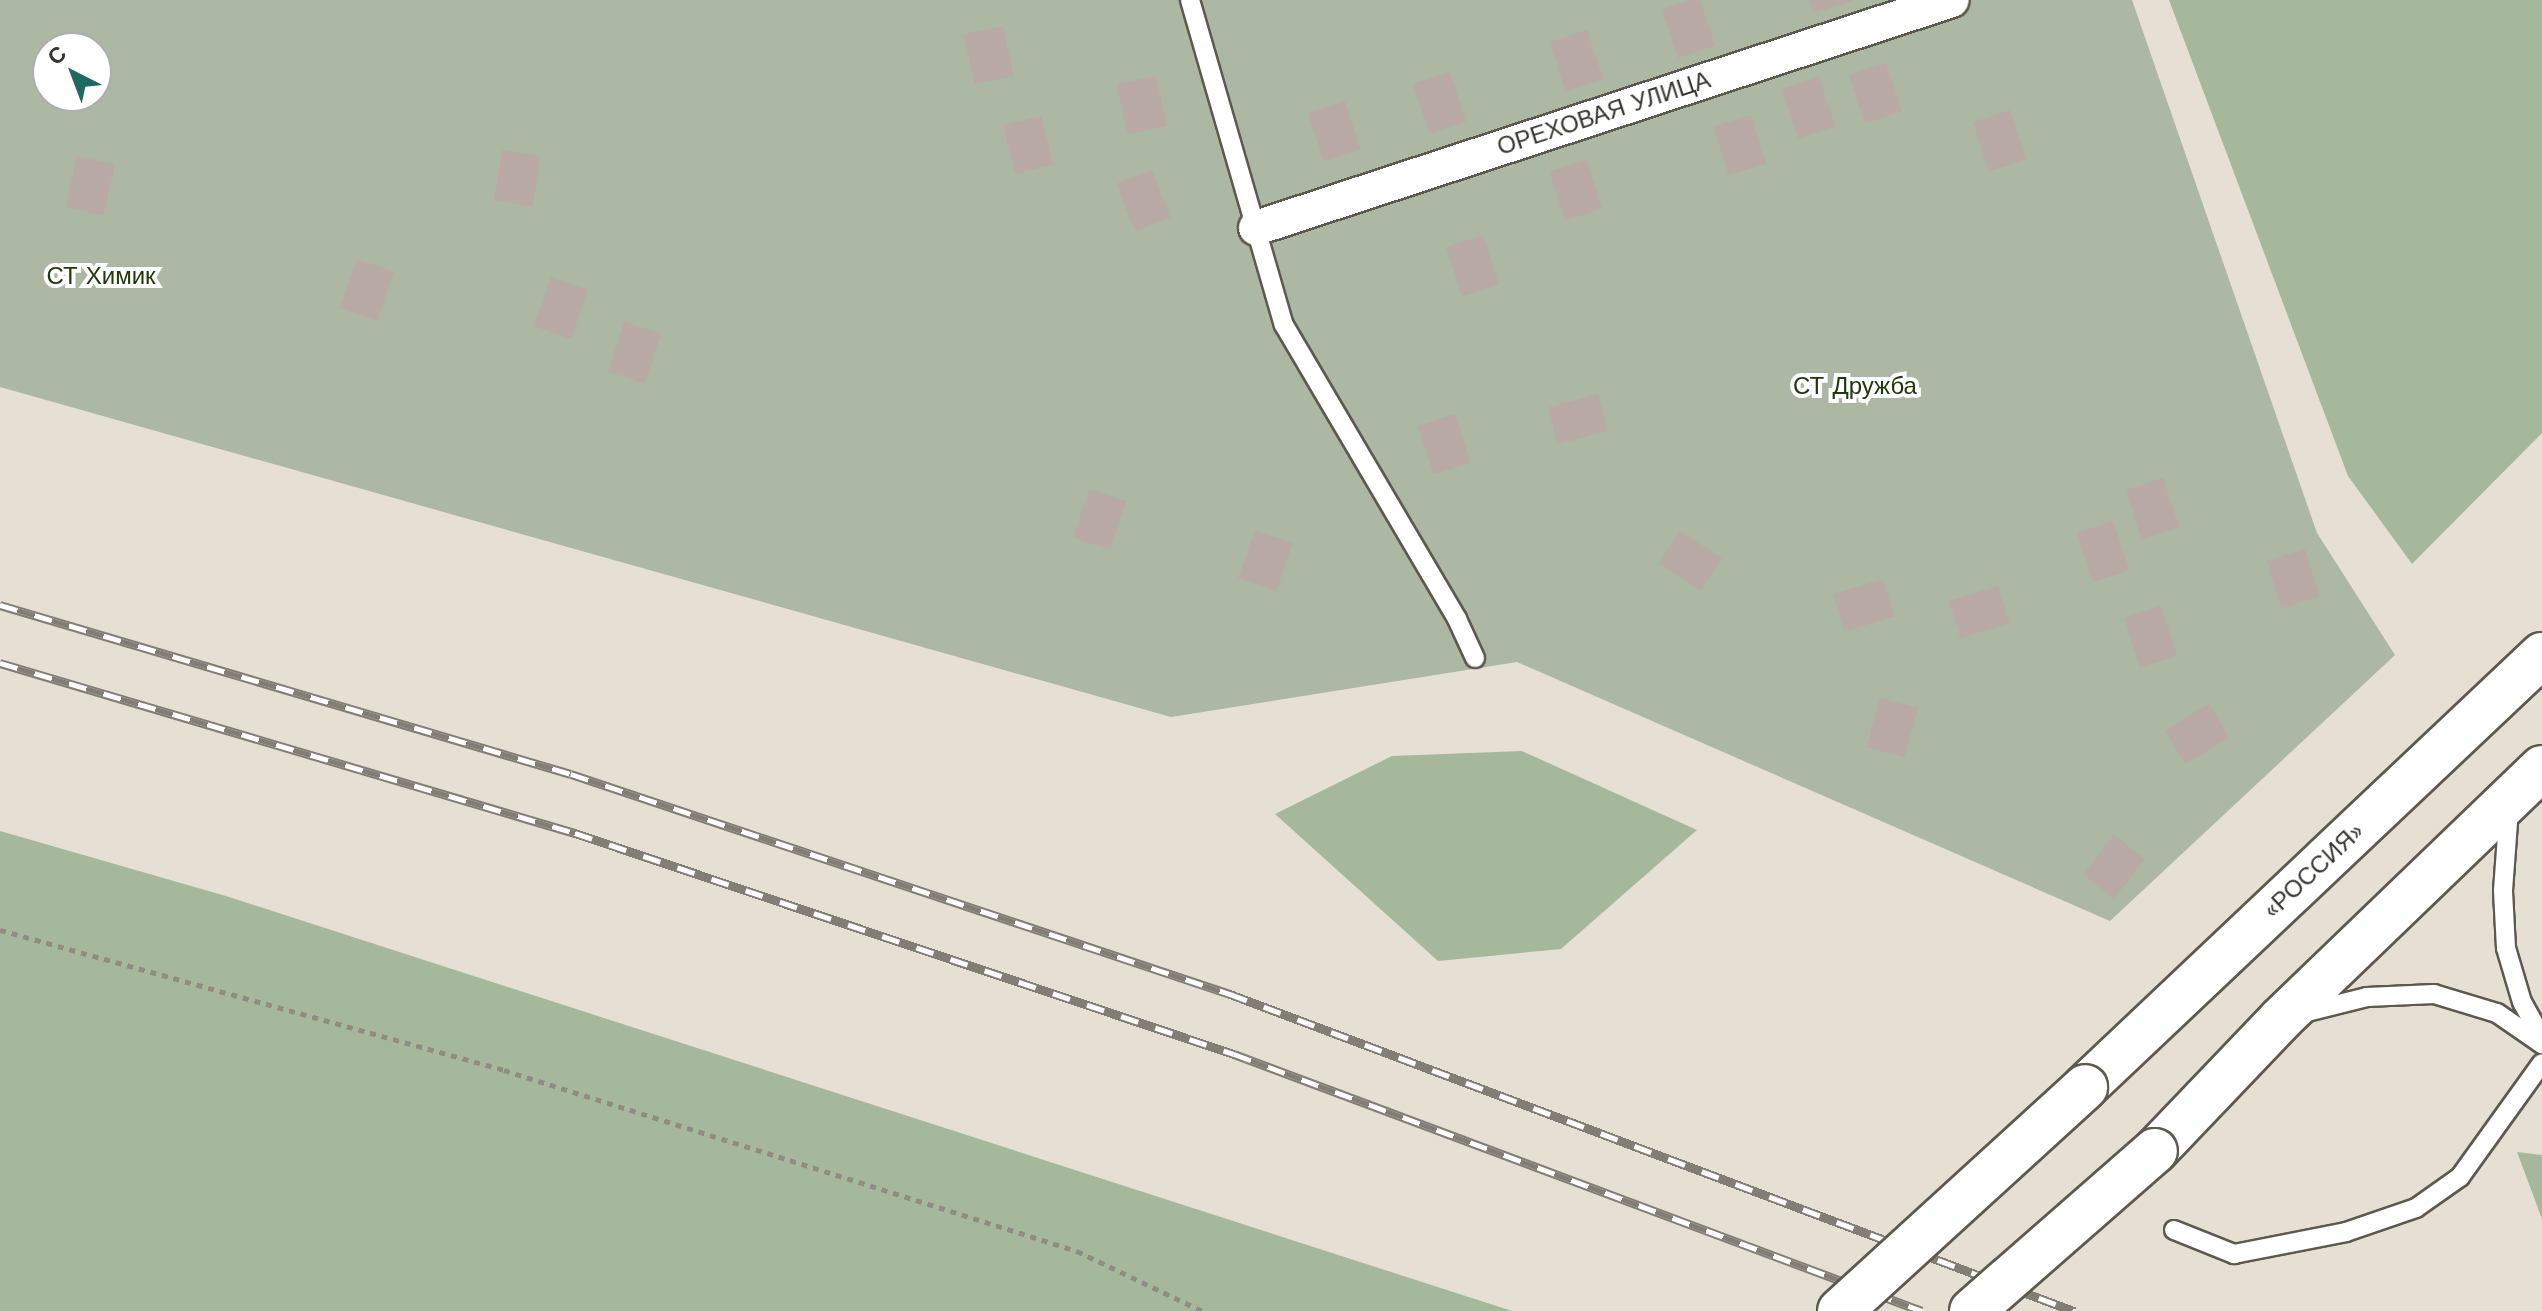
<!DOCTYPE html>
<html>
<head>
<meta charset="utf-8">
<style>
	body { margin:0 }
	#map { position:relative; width:2542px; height:1311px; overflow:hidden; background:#e6e0d4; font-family:"Work Sans",sans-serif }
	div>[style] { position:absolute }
	.green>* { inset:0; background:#acb7a4 }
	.forest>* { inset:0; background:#a6b89b }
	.building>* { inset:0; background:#b9aaa6; transform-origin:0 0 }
	.path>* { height:5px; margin-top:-2.5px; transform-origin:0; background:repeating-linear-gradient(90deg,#908c83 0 6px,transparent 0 12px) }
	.roads { filter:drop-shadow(2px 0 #5d594e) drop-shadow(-2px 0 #5d594e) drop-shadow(0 2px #5d594e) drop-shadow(0 -2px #5d594e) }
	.service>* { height:18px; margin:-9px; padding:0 9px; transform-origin:9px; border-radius:9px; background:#fff }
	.minor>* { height:34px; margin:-17px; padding:0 17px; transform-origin:17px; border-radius:17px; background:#fff }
	.trunk>* { height:44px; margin:-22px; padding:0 22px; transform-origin:22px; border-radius:22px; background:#fff }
	.rail>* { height:9px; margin-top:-4.5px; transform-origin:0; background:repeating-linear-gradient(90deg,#fff 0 18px,#827e76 0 36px); box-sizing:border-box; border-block:2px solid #827e76 }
	.bridges { filter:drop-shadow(2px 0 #5d594e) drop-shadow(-2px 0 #5d594e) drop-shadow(0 2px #5d594e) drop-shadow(0 -2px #5d594e) }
	.trunk-bridge>* { height:44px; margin:-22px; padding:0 22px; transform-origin:22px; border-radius:22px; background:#fff }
	span { translate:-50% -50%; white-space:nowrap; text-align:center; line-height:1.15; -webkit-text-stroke:8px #fff; paint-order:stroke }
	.street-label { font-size:24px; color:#373530 }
	.park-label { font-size:24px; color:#20380b }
	.north { position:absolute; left:32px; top:32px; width:80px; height:80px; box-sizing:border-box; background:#fff; border:2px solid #afaeac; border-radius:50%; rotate:318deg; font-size:22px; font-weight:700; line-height:32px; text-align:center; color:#373530 }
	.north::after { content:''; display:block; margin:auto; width:28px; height:36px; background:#1e6961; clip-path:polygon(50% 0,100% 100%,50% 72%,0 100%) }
</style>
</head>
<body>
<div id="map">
	<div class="green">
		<div style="clip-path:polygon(evenodd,0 0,2132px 0,2317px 533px,2395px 655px,2110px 921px,1517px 662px,1171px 717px,0 387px,0 0,48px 48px,96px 48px,96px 96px,48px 96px,48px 48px)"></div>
	</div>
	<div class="forest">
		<div style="clip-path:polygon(2169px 0,2542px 0,2542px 433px,2412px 564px,2348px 476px)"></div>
		<div style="clip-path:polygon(1522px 751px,1697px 830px,1561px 949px,1438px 961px,1275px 814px,1392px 756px)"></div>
		<div style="clip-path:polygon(0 831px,226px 896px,1512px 1311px,0 1311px)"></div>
		<div style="clip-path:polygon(2517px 1152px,2542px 1155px,2542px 1219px)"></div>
	</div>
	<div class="building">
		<div style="clip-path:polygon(1691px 0,1700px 0,1715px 46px,1678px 58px,1662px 9px)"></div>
		<div style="clip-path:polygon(1809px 0,1851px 0,1852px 1px,1814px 13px)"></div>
		<div style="left:1003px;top:26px;width:51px;height:40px;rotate:78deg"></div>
		<div style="left:1587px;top:30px;width:52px;height:39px;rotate:72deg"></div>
		<div style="left:1886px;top:63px;width:51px;height:39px;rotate:72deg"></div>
		<div style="left:1450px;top:72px;width:52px;height:39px;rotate:72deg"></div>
		<div style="left:1156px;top:76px;width:51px;height:40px;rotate:78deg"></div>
		<div style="left:1819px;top:77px;width:52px;height:39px;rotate:72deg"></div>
		<div style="left:1345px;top:101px;width:51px;height:39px;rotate:72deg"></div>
		<div style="left:2010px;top:110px;width:52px;height:39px;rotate:72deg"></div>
		<div style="left:1751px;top:115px;width:51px;height:39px;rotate:73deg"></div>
		<div style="left:1041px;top:116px;width:50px;height:39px;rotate:76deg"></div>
		<div style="left:502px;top:150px;width:39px;height:51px;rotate:9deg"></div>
		<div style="left:77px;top:156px;width:39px;height:52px;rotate:13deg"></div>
		<div style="left:1587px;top:160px;width:51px;height:39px;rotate:73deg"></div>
		<div style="left:1152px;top:170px;width:51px;height:38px;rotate:69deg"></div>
		<div style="left:1483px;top:235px;width:52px;height:39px;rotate:72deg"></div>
		<div style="left:357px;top:259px;width:39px;height:52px;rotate:19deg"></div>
		<div style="left:551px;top:277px;width:39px;height:52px;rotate:19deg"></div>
		<div style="left:624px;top:322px;width:39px;height:52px;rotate:18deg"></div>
		<div style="left:1598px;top:394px;width:38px;height:52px;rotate:75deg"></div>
		<div style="left:1455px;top:414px;width:51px;height:39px;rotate:72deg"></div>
		<div style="left:2163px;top:478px;width:52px;height:39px;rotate:72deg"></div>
		<div style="left:1089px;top:489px;width:39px;height:51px;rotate:18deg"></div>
		<div style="left:2113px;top:521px;width:52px;height:38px;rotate:72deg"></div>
		<div style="left:1255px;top:530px;width:40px;height:51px;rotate:19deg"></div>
		<div style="left:1680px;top:531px;width:50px;height:39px;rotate:33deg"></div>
		<div style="left:2305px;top:549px;width:50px;height:40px;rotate:73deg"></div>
		<div style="left:1883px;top:579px;width:39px;height:52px;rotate:73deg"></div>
		<div style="left:1998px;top:586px;width:39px;height:51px;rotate:73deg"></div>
		<div style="left:2161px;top:606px;width:52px;height:39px;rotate:72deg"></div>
		<div style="left:1880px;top:698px;width:39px;height:51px;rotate:15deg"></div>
		<div style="left:2209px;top:704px;width:39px;height:51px;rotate:59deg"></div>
		<div style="left:2114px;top:835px;width:39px;height:50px;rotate:38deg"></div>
	</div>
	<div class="path">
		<div style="left:0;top:930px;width:523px;rotate:15.52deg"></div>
		<div style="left:504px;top:1070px;width:601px;rotate:17.53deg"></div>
		<div style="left:1077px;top:1251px;width:139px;rotate:25.6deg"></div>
	</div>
	<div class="roads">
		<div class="service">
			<div style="left:1190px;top:0;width:338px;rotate:73.9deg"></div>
			<div style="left:1284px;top:325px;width:341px;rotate:59.5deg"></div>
			<div style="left:1457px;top:619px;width:43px;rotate:65.2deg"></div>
			<div style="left:2509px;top:809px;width:82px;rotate:94.2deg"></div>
			<div style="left:2503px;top:891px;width:57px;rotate:87deg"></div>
			<div style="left:2506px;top:948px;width:56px;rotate:73.5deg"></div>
			<div style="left:2522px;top:1002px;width:41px;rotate:60.9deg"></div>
			<div style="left:2303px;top:1013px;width:66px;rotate:-14deg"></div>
			<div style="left:2367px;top:997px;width:67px;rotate:-2.6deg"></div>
			<div style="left:2434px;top:994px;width:66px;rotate:16.8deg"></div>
			<div style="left:2497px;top:1013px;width:55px;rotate:34.6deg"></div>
			<div style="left:2174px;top:1230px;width:65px;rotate:21.8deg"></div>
			<div style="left:2234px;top:1254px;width:114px;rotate:-11.1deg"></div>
			<div style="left:2346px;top:1232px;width:74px;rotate:-18.9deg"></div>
			<div style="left:2416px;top:1208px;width:54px;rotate:-35.2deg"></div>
			<div style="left:2460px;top:1177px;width:140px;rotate:-54.3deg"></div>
		</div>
		<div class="minor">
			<div style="left:1256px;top:228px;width:732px;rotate:-18.14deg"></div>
		</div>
		<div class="trunk">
			<div style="left:2085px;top:1087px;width:629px;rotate:-43.39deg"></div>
			<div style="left:2155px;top:1151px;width:182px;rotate:-46.3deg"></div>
			<div style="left:2281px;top:1019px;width:362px;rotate:-43.9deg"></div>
		</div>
	</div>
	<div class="rail">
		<div style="left:0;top:605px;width:595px;rotate:16.49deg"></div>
		<div style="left:571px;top:774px;width:695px;rotate:18.46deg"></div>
		<div style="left:1230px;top:994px;width:902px;rotate:20.59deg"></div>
		<div style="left:0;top:663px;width:600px;rotate:16.47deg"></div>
		<div style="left:575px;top:833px;width:695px;rotate:18.54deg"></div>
		<div style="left:1234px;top:1054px;width:734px;rotate:20.48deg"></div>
	</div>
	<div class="bridges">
		<div class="trunk-bridge">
			<div style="left:1840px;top:1311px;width:332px;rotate:-42.4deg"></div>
			<div style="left:1972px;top:1311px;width:243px;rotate:-41.2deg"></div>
		</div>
	</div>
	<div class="street-label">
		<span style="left:1604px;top:114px;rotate:-18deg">ОРЕХОВАЯ УЛИЦА</span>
		<span style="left:2314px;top:871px;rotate:-43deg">«РОССИЯ»</span>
	</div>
	<div class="park-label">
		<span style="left:101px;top:277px">СТ Химик</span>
		<span style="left:1855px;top:387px">СТ Дружба</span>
	</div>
	<div class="north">С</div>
</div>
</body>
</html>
